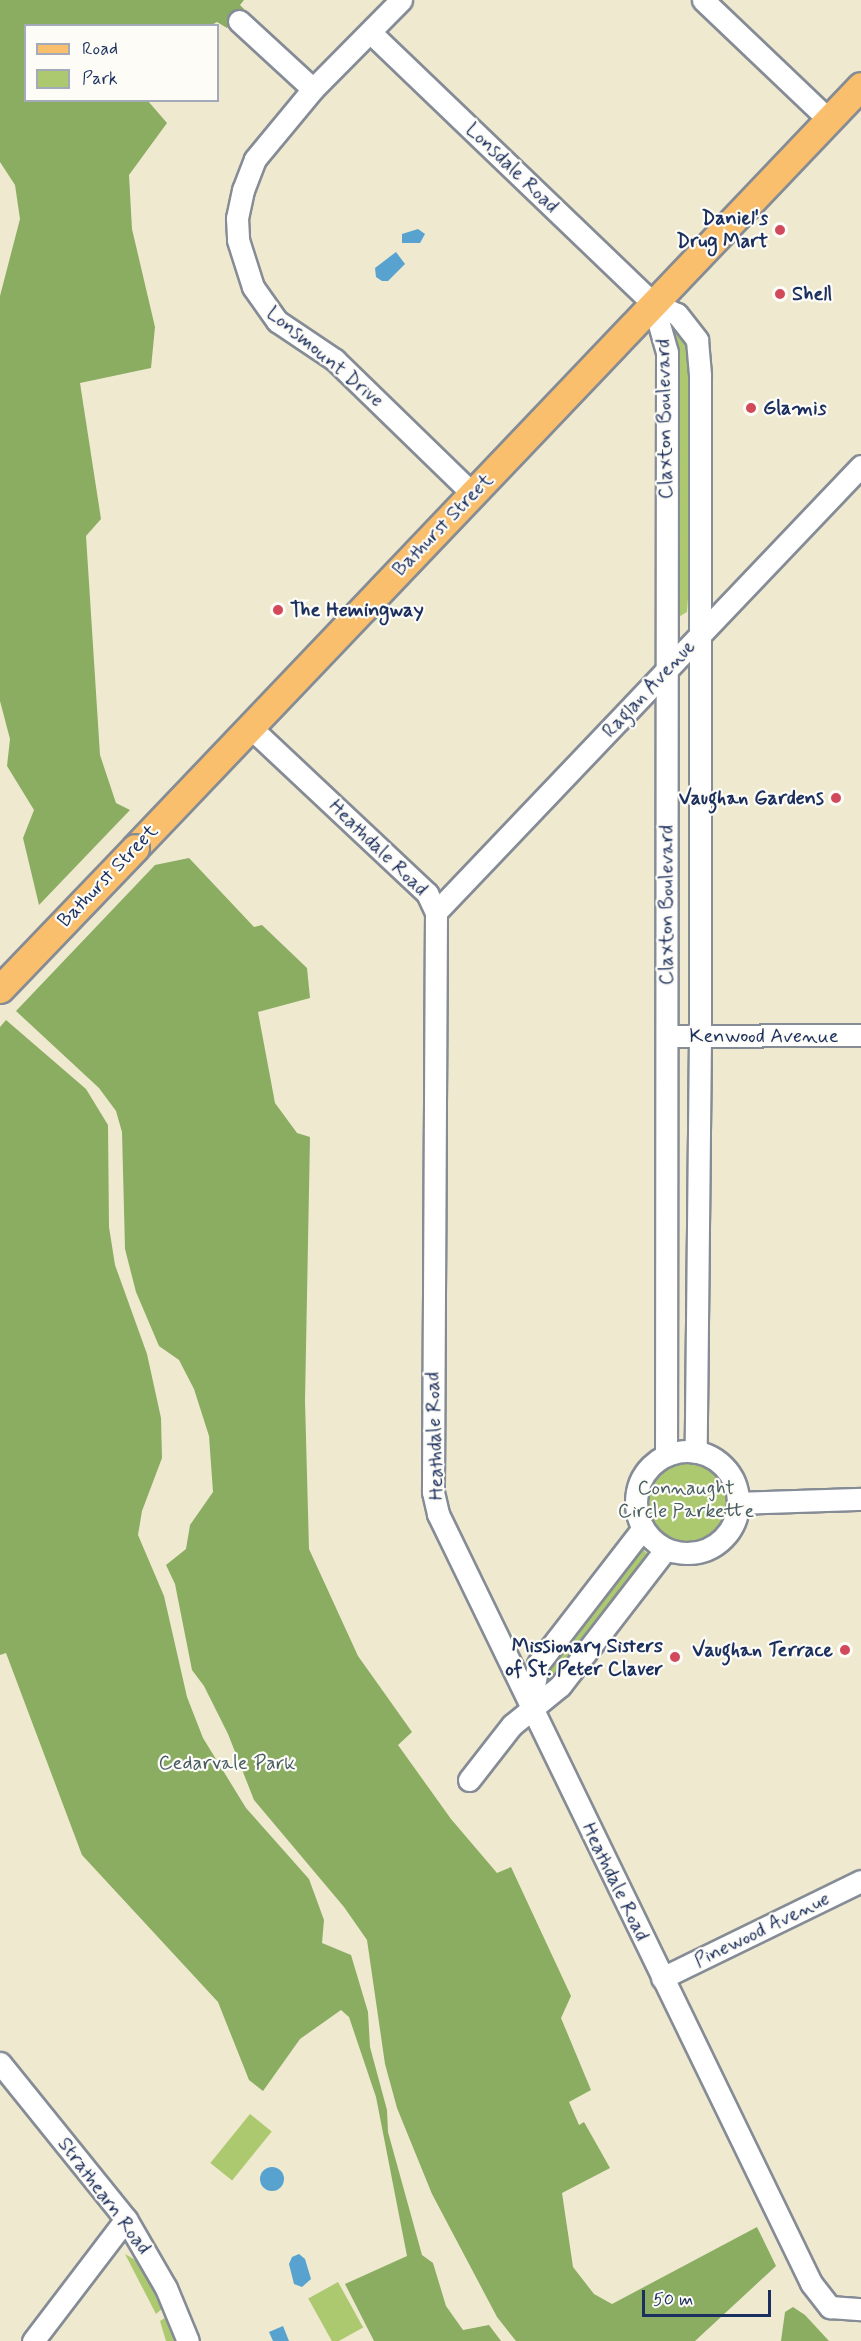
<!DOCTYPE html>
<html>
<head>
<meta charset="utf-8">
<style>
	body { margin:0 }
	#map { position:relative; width:861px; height:2341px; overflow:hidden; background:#efe9cf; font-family:Mynerve,sans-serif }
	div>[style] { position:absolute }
	.green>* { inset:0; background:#adc970; transform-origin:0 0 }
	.round { border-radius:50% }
	.forest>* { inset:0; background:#8aad62 }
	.water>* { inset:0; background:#57a2cf }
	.roads { filter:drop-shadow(2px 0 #858c96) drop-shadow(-2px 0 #858c96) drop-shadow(0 2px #858c96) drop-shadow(0 -2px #858c96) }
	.minor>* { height:21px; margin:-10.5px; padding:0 10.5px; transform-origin:10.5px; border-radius:10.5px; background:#fff }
	.minor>.ring { margin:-10.5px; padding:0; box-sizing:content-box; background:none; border:21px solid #fff; border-radius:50% }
	.major>* { height:27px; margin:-13.5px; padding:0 13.5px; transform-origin:13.5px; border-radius:13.5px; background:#f9bf6c }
	.bridges { filter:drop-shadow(2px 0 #858c96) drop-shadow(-2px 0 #858c96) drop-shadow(0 2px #858c96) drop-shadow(0 -2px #858c96) }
	.major-bridge>* { height:27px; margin:-13.5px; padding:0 13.5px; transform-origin:13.5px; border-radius:13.5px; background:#f9bf6c }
	.dots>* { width:16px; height:16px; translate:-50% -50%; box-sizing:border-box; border:3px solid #fdfcf7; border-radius:50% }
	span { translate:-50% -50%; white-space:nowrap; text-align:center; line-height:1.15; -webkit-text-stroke:4.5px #fdfcf7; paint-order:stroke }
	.street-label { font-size:20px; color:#1b2f5e }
	.poi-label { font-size:20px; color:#1b2f5e; font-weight:700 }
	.right { translate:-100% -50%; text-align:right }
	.left { translate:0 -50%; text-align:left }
	.park-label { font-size:20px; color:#475d63 }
	.legend { position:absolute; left:24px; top:24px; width:195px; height:78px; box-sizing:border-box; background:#fdfcf7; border:2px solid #a3aaba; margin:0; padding:8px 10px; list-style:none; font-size:18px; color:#1b2f5e }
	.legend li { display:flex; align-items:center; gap:12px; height:30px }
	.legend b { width:30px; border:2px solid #a3aaba }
	.scale { position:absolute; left:642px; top:2290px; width:129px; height:27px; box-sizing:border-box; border:3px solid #1b2f5e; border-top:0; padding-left:8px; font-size:18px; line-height:21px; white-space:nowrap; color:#1b2f5e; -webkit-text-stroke:4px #fdfcf7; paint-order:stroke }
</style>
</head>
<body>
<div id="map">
	<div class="green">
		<div style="clip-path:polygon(675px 327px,690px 339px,692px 598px,688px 598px,687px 612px,677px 618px)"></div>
		<div class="round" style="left:644px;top:1459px;width:84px;height:84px"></div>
		<div style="clip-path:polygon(643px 1549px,649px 1556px,549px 1679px,544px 1670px,637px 1551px)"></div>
		<div style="left:250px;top:2114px;width:28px;height:63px;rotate:39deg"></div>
		<div style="clip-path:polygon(125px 2254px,139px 2262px,164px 2307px,156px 2314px)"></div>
		<div style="left:338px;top:2282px;width:52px;height:34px;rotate:61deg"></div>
		<div style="clip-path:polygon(168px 2316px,176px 2341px,166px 2341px,160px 2321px)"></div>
	</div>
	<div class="forest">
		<div style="clip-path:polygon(0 0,244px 0,240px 5px,244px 9px,227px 28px,217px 22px,210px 26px,26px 26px,26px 100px,148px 101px,167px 123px,129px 175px,132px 229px,155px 327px,151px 368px,80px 383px,101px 519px,86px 536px,100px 755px,116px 803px,130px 810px,39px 905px,23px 838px,34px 810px,7px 766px,10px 739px,0 701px,0 296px,20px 219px,15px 185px,0 162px)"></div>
		<div style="clip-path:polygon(189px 858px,254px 927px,262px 925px,307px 968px,310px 998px,258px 1012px,275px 1103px,297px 1133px,310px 1137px,305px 1401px,309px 1549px,358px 1656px,412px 1732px,398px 1745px,451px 1819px,497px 1873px,511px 1867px,571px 1996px,561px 2018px,591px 2090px,569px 2102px,579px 2125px,584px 2122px,610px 2168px,562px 2193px,573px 2267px,594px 2294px,612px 2304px,757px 2227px,776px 2266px,695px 2341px,516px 2341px,497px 2317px,432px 2194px,397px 2108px,385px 2064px,367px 1940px,344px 1907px,254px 1800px,228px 1734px,204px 1686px,192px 1670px,175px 1584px,166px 1565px,186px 1549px,190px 1525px,213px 1492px,209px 1436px,194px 1389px,179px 1360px,159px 1346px,136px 1292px,125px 1249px,122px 1132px,116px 1111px,99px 1088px,16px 1011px,155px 865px)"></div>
		<div style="clip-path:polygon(6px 1020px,86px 1089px,108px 1125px,109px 1227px,115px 1265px,147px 1354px,161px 1418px,162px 1458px,142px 1511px,138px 1535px,164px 1596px,187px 1697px,203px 1738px,246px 1808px,309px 1879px,324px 1920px,322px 1943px,351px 1955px,368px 2012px,370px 2047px,387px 2110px,388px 2132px,422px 2255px,433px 2263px,446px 2306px,463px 2330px,489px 2325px,501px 2341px,374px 2341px,345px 2284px,407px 2256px,376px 2097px,349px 2017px,341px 2010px,300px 2039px,263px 2091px,249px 2080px,218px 2002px,82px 1855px,6px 1653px,0 1655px,0 1027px)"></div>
		<div style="clip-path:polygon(793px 2307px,805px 2315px,829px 2341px,781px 2341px,785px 2312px)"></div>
	</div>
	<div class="water">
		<div style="clip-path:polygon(418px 229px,425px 234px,420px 243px,402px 243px,402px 234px)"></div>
		<div style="clip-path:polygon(396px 252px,405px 264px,388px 281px,382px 281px,376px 277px,375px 268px)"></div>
		<div class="round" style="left:260px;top:2167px;width:24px;height:24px"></div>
		<div style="clip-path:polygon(299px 2254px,305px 2259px,311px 2279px,302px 2287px,294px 2284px,289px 2264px,292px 2257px)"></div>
		<div style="clip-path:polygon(283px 2326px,289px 2341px,273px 2341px,269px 2332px)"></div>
	</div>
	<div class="roads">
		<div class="minor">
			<div style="left:401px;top:0;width:125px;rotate:134.7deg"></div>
			<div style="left:313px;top:89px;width:91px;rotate:129.6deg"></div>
			<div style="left:255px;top:159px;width:33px;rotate:111deg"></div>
			<div style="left:243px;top:190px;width:29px;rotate:102deg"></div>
			<div style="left:237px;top:218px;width:22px;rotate:87deg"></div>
			<div style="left:238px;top:240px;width:49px;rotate:72.3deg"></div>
			<div style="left:253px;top:287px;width:42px;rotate:54.8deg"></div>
			<div style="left:277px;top:321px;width:70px;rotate:33.9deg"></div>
			<div style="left:335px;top:360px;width:191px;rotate:44.2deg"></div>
			<div style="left:703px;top:0;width:174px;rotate:43.6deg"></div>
			<div style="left:239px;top:21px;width:100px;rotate:42.6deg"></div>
			<div style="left:370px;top:32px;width:392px;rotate:43.8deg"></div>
			<div style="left:653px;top:303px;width:26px;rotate:25deg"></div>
			<div style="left:677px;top:314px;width:33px;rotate:52deg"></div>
			<div style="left:697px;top:340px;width:36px;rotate:85deg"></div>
			<div style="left:700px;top:376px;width:660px;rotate:90deg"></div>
			<div style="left:700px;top:1036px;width:416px;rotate:90.6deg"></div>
			<div style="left:653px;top:303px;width:51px;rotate:74.1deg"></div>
			<div style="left:667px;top:352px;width:1103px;rotate:90.05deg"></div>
			<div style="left:250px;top:727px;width:243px;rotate:43.2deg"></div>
			<div style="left:427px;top:893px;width:21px;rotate:65deg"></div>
			<div style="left:436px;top:912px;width:580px;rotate:90.3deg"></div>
			<div style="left:433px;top:1492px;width:23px;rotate:77deg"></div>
			<div style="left:438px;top:1514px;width:855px;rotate:64.12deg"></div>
			<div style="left:811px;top:2283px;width:31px;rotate:52deg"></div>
			<div style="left:830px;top:2307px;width:31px;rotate:4deg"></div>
			<div style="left:436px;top:912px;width:616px;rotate:-46.38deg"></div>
			<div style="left:667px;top:1036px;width:194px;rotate:-0.3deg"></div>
			<div class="ring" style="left:636px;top:1451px;width:81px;height:81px"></div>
			<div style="left:738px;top:1503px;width:123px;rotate:-1.9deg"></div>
			<div style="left:530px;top:1708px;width:45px;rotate:-79.7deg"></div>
			<div style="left:538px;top:1664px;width:172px;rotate:-52.3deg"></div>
			<div style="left:469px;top:1780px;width:70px;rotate:-52deg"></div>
			<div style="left:512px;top:1725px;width:62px;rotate:-39.1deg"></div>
			<div style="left:560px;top:1686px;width:173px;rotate:-52.3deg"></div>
			<div style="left:662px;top:1978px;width:221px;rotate:-26deg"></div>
			<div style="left:0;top:2063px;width:201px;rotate:51.1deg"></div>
			<div style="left:126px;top:2219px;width:80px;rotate:59.9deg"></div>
			<div style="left:166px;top:2288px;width:57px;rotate:67.5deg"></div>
			<div style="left:33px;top:2341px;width:153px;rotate:-52.7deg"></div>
		</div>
		<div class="major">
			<div style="left:135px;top:848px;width:1052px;rotate:-46.39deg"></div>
		</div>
	</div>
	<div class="bridges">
		<div class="major-bridge">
			<div style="left:0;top:989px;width:195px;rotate:-46.2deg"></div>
		</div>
	</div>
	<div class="dots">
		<div style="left:780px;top:230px;background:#d1495b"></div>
		<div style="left:780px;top:294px;background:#d1495b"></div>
		<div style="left:751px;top:408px;background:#d1495b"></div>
		<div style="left:278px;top:610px;background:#d1495b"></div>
		<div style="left:836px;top:798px;background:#d1495b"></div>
		<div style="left:845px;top:1650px;background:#d1495b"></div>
		<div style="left:675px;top:1657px;background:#d1495b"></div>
	</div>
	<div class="street-label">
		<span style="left:512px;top:168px;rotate:44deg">Lonsdale Road</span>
		<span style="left:325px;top:357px;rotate:40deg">Lonsmount Drive</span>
		<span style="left:665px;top:419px;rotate:-91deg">Claxton Boulevard</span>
		<span style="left:443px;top:525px;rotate:-46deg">Bathurst Street</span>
		<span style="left:649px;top:689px;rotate:-47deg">Raglan Avenue</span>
		<span style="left:378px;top:848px;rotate:44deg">Heathdale Road</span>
		<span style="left:108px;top:876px;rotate:-46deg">Bathurst Street</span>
		<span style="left:667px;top:905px;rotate:-90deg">Claxton Boulevard</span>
		<span style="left:764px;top:1036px">Kenwood Avenue</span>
		<span style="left:435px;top:1436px;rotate:-92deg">Heathdale Road</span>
		<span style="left:615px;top:1882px;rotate:64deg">Heathdale Road</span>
		<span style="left:762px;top:1930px;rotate:-26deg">Pinewood Avenue</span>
		<span style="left:104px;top:2196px;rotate:53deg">Strathearn Road</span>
	</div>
	<div class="poi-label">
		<span class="right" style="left:768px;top:230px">Daniel's<br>Drug Mart</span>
		<span class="left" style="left:792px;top:294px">Shell</span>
		<span class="left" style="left:763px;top:408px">Glamis</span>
		<span class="left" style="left:290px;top:610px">The Hemingway</span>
		<span class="right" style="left:824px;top:798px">Vaughan Gardens</span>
		<span class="right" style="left:663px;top:1658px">Missionary Sisters<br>of St. Peter Claver</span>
		<span class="right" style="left:833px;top:1650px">Vaughan Terrace</span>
	</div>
	<div class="park-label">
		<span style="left:686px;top:1500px">Connaught<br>Circle Parkette</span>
		<span style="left:227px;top:1763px">Cedarvale Park</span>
	</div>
	<ul class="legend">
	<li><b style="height:8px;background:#f9bf6c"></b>Road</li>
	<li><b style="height:16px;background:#adc970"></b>Park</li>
	</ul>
	<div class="scale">50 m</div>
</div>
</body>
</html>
